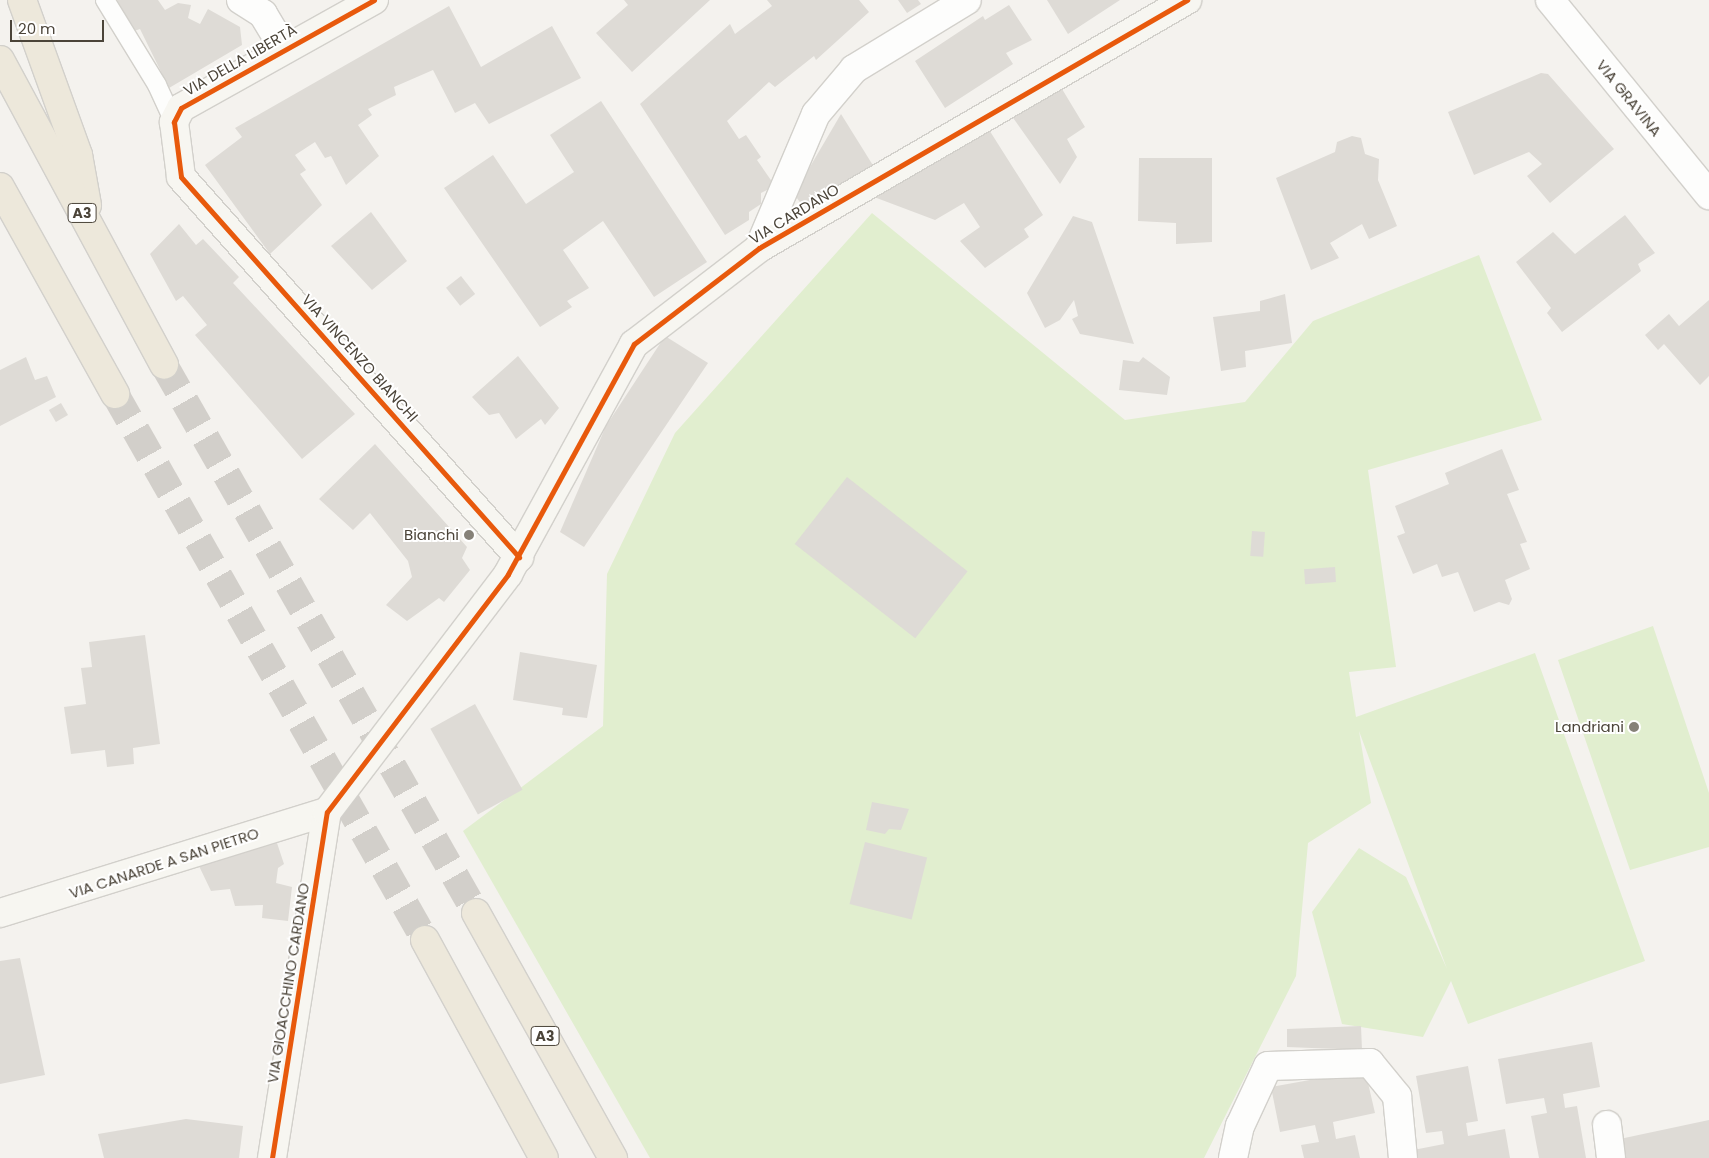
<!DOCTYPE html>
<html>
<head>
<meta charset="utf-8">
<style>
	body { margin:0 }
	#map { position:relative; width:1709px; height:1158px; overflow:hidden; background:#f4f2ee; font-family:Poppins,sans-serif }
	div>[style] { position:absolute }
	.green>* { inset:0; background:#e1eecf }
	.building>* { inset:0; background:#dedbd6; transform-origin:0 0 }
	.highway-tunnel>* { height:28px; margin-top:-14px; transform-origin:0; background:repeating-linear-gradient(90deg,#d2cfca 0 28px,transparent 0 42px) }
	.roads { filter:drop-shadow(1px 0 #d2d0cb) drop-shadow(-1px 0 #d2d0cb) drop-shadow(0 1px #d2d0cb) drop-shadow(0 -1px #d2d0cb) }
	.lane>* { height:18px; margin:-9px; padding:0 9px; transform-origin:9px; border-radius:9px; background:#fdfdfc }
	.street>* { height:28px; margin:-14px; padding:0 14px; transform-origin:14px; border-radius:14px; background:#fdfdfc }
	.secondary>* { height:28px; margin:-14px; padding:0 14px; transform-origin:14px; border-radius:14px; background:#f7f6f1 }
	.highway>* { height:28px; margin:-14px; padding:0 14px; transform-origin:14px; border-radius:14px; background:#ede8db }
	.cycleway>* { height:5px; margin:-2.5px; padding:0 2.5px; transform-origin:2.5px; border-radius:2.5px; background:#e8590c }
	.dots>* { width:14px; height:14px; translate:-50% -50%; box-sizing:border-box; border:2px solid #fff; border-radius:50% }
	span { translate:-50% -50%; white-space:nowrap; text-align:center; line-height:1.15; -webkit-text-stroke:4px #fff; paint-order:stroke }
	.shield-label span { padding:1px 4px; background:#fff; border:1px solid; border-radius:4px; -webkit-text-stroke-width:0 }
	.shield-label { font-size:14px; color:#4b4439; font-weight:700 }
	.street-label { font-size:15px; color:#4b4439 }
	.poi-label { font-size:15px; color:#4b4439 }
	.right { translate:-100% -50%; text-align:right }
	.scale { position:absolute; left:10px; top:20px; width:94px; height:22px; box-sizing:border-box; border:2px solid #4b4439; border-top:0; padding-left:6px; font-size:15px; line-height:18px; white-space:nowrap; color:#4b4439; -webkit-text-stroke:4px #fff; paint-order:stroke }
</style>
</head>
<body>
<div id="map">
	<div class="green">
		<div style="clip-path:polygon(872px 213px,1125px 420px,1245px 402px,1313px 321px,1479px 255px,1542px 420px,1368px 470px,1396px 667px,1349px 672px,1356px 717px,1535px 653px,1645px 961px,1468px 1024px,1451px 981px,1423px 1037px,1342px 1024px,1312px 912px,1359px 848px,1406px 877px,1447px 969px,1359px 731px,1371px 803px,1308px 843px,1296px 976px,1204px 1158px,650px 1158px,463px 831px,603px 726px,607px 574px,675px 433px)"></div>
		<div style="clip-path:polygon(1653px 626px,1709px 793px,1709px 847px,1630px 870px,1558px 660px)"></div>
	</div>
	<div class="building">
		<div style="clip-path:polygon(117px 0,158px 0,165px 10px,178px 3px,191px 5px,188px 18px,200px 24px,208px 9px,240px 27px,242px 45px,169px 88px,140px 29px,134px 31px)"></div>
		<div style="clip-path:polygon(624px 0,710px 0,632px 72px,596px 33px,628px 5px)"></div>
		<div style="clip-path:polygon(767px 0,859px 0,869px 12px,816px 60px,814px 56px,775px 87px,769px 82px,727px 121px,739px 139px,746px 135px,761px 157px,757px 160px,775px 186px,761px 193px,761px 204px,749px 212px,749px 220px,725px 235px,640px 104px,730px 24px,735px 34px,772px 6px)"></div>
		<div style="clip-path:polygon(898px 0,918px 0,921px 4px,907px 13px)"></div>
		<div style="clip-path:polygon(1047px 0,1120px 0,1068px 34px)"></div>
		<div style="clip-path:polygon(1009px 5px,1032px 40px,1006px 53px,1013px 64px,945px 108px,915px 61px,983px 16px,985px 20px)"></div>
		<div style="clip-path:polygon(449px 6px,481px 67px,552px 26px,581px 78px,489px 124px,475px 103px,455px 113px,433px 70px,394px 87px,396px 95px,368px 109px,372px 115px,358px 125px,379px 156px,346px 185px,331px 156px,325px 158px,315px 142px,295px 155px,306px 170px,300px 174px,322px 205px,270px 254px,205px 165px,242px 137px,235px 128px)"></div>
		<div style="clip-path:polygon(1541px 73px,1548px 74px,1614px 149px,1550px 203px,1527px 176px,1542px 164px,1529px 152px,1474px 175px,1448px 112px)"></div>
		<div style="clip-path:polygon(1059px 84px,1085px 127px,1067px 139px,1077px 157px,1060px 184px,1011px 115px)"></div>
		<div style="clip-path:polygon(601px 101px,707px 262px,654px 297px,603px 221px,563px 250px,589px 288px,567px 301px,572px 307px,540px 327px,444px 188px,493px 155px,526px 204px,574px 172px,550px 135px)"></div>
		<div style="clip-path:polygon(841px 114px,874px 167px,807px 212px,794px 194px)"></div>
		<div style="clip-path:polygon(986px 125px,1043px 215px,1024px 229px,1029px 237px,985px 268px,960px 241px,980px 227px,964px 203px,935px 220px,874px 197px)"></div>
		<div style="clip-path:polygon(1352px 136px,1361px 138px,1365px 154px,1379px 159px,1378px 180px,1397px 226px,1369px 239px,1362px 224px,1330px 243px,1339px 258px,1311px 270px,1276px 178px,1335px 152px,1337px 142px)"></div>
		<div style="clip-path:polygon(1139px 158px,1212px 158px,1212px 242px,1176px 244px,1176px 223px,1138px 221px)"></div>
		<div style="clip-path:polygon(371px 212px,407px 261px,372px 290px,331px 246px)"></div>
		<div style="clip-path:polygon(1625px 215px,1655px 253px,1638px 264px,1641px 271px,1562px 332px,1547px 313px,1551px 308px,1516px 262px,1553px 232px,1575px 254px)"></div>
		<div style="clip-path:polygon(1073px 216px,1092px 222px,1134px 344px,1080px 334px,1072px 319px,1078px 316px,1074px 300px,1060px 320px,1045px 328px,1027px 293px)"></div>
		<div style="clip-path:polygon(179px 224px,196px 245px,203px 239px,239px 277px,233px 283px,355px 414px,302px 459px,195px 335px,207px 325px,183px 296px,176px 301px,150px 254px)"></div>
		<div style="left:461px;top:276px;width:23px;height:19px;rotate:52deg"></div>
		<div style="clip-path:polygon(1285px 294px,1292px 343px,1245px 351px,1246px 367px,1221px 371px,1213px 317px,1260px 311px,1260px 301px)"></div>
		<div style="clip-path:polygon(1709px 300px,1709px 376px,1700px 385px,1664px 344px,1658px 350px,1645px 335px,1669px 314px,1679px 326px)"></div>
		<div style="clip-path:polygon(665px 336px,708px 363px,584px 547px,560px 532px,606px 426px)"></div>
		<div style="clip-path:polygon(518px 356px,559px 408px,545px 425px,541px 419px,516px 439px,499px 413px,489px 415px,472px 397px)"></div>
		<div style="clip-path:polygon(26px 357px,35px 380px,47px 376px,56px 397px,0 426px,0 370px)"></div>
		<div style="clip-path:polygon(1143px 357px,1170px 377px,1167px 395px,1119px 390px,1123px 360px,1139px 362px)"></div>
		<div style="left:61px;top:403px;width:14px;height:14px;rotate:60deg"></div>
		<div style="clip-path:polygon(375px 444px,467px 547px,462px 558px,470px 570px,444px 602px,439px 598px,407px 621px,386px 605px,412px 577px,408px 561px,370px 513px,353px 530px,319px 499px)"></div>
		<div style="clip-path:polygon(1502px 449px,1519px 490px,1507px 494px,1527px 542px,1520px 544px,1530px 569px,1505px 580px,1512px 599px,1509px 605px,1499px 602px,1474px 612px,1458px 572px,1442px 577px,1437px 564px,1413px 574px,1397px 536px,1405px 533px,1395px 506px,1449px 484px,1445px 473px)"></div>
		<div style="left:847px;top:477px;width:153px;height:85px;rotate:38deg"></div>
		<div style="left:1252px;top:531px;width:13px;height:25px;rotate:4deg"></div>
		<div style="left:1335px;top:567px;width:15px;height:31px;rotate:86deg"></div>
		<div style="clip-path:polygon(145px 635px,160px 744px,133px 748px,134px 764px,107px 767px,105px 750px,71px 754px,64px 707px,86px 704px,81px 668px,92px 667px,89px 642px)"></div>
		<div style="clip-path:polygon(520px 652px,597px 665px,587px 718px,562px 715px,563px 708px,513px 700px)"></div>
		<div style="left:475px;top:704px;width:98px;height:51px;rotate:61deg"></div>
		<div style="clip-path:polygon(872px 802px,909px 809px,901px 830px,889px 829px,885px 834px,866px 830px)"></div>
		<div style="left:865px;top:842px;width:64px;height:64px;rotate:14deg"></div>
		<div style="clip-path:polygon(277px 843px,284px 864px,278px 868px,276px 883px,292px 887px,288px 921px,262px 918px,263px 905px,235px 906px,230px 889px,211px 891px,199px 866px)"></div>
		<div style="clip-path:polygon(20px 958px,45px 1075px,0 1084px,0 961px)"></div>
		<div style="clip-path:polygon(1361px 1026px,1362px 1050px,1287px 1047px,1287px 1029px)"></div>
		<div style="clip-path:polygon(1592px 1042px,1600px 1087px,1563px 1094px,1565px 1108px,1577px 1106px,1586px 1158px,1539px 1158px,1531px 1116px,1547px 1113px,1544px 1098px,1506px 1104px,1498px 1059px)"></div>
		<div style="clip-path:polygon(1468px 1066px,1478px 1121px,1466px 1123px,1468px 1136px,1505px 1129px,1510px 1158px,1404px 1158px,1403px 1152px,1444px 1144px,1442px 1131px,1426px 1133px,1416px 1076px)"></div>
		<div style="clip-path:polygon(1365px 1070px,1375px 1113px,1333px 1122px,1336px 1139px,1355px 1135px,1360px 1158px,1304px 1158px,1301px 1145px,1319px 1142px,1315px 1125px,1280px 1132px,1271px 1087px)"></div>
		<div style="clip-path:polygon(186px 1119px,243px 1126px,239px 1158px,104px 1158px,98px 1134px)"></div>
		<div style="clip-path:polygon(1709px 1120px,1709px 1158px,1619px 1158px,1615px 1140px)"></div>
	</div>
	<div class="highway-tunnel">
		<div style="left:164px;top:365px;width:631px;rotate:60.35deg"></div>
		<div style="left:115px;top:394px;width:628px;rotate:60.41deg"></div>
	</div>
	<div class="roads">
		<div class="lane">
			<div style="left:105px;top:0;width:100px;rotate:58.5deg"></div>
			<div style="left:157px;top:85px;width:41px;rotate:65.3deg"></div>
		</div>
		<div class="street">
			<div style="left:241px;top:0;width:26px;rotate:32deg"></div>
			<div style="left:263px;top:14px;width:41px;rotate:59deg"></div>
			<div style="left:1550px;top:0;width:252px;rotate:50.8deg"></div>
			<div style="left:759px;top:248px;width:146px;rotate:-67deg"></div>
			<div style="left:816px;top:114px;width:59px;rotate:-49.8deg"></div>
			<div style="left:854px;top:69px;width:132px;rotate:-31.4deg"></div>
			<div style="left:1607px;top:1125px;width:33px;rotate:83deg"></div>
			<div style="left:1233px;top:1158px;width:33px;rotate:-78deg"></div>
			<div style="left:1240px;top:1126px;width:66px;rotate:-65deg"></div>
			<div style="left:1268px;top:1066px;width:102px;rotate:-1.7deg"></div>
			<div style="left:1370px;top:1063px;width:43px;rotate:50.7deg"></div>
			<div style="left:1397px;top:1096px;width:62px;rotate:84.5deg"></div>
		</div>
		<div class="secondary">
			<div style="left:374px;top:0;width:221px;rotate:150.8deg"></div>
			<div style="left:181px;top:108px;width:16px;rotate:117deg"></div>
			<div style="left:174px;top:122px;width:55px;rotate:82.7deg"></div>
			<div style="left:181px;top:177px;width:509px;rotate:48.35deg"></div>
			<div style="left:0;top:913px;width:342px;rotate:-17.2deg"></div>
			<div style="left:272px;top:1158px;width:350px;rotate:-81deg"></div>
			<div style="left:327px;top:812px;width:299px;rotate:-52.7deg"></div>
			<div style="left:508px;top:574px;width:262px;rotate:-61.3deg"></div>
			<div style="left:634px;top:344px;width:158px;rotate:-37.5deg"></div>
			<div style="left:759px;top:248px;width:495px;rotate:-30.1deg"></div>
		</div>
		<div class="highway">
			<div style="left:22px;top:0;width:165px;rotate:70.1deg"></div>
			<div style="left:78px;top:155px;width:51px;rotate:79.8deg"></div>
			<div style="left:0;top:60px;width:346px;rotate:61.7deg"></div>
			<div style="left:0;top:187px;width:237px;rotate:60.9deg"></div>
			<div style="left:476px;top:913px;width:281px;rotate:60.8deg"></div>
			<div style="left:425px;top:940px;width:248px;rotate:61.4deg"></div>
		</div>
	</div>
	<div class="cycleway">
		<div style="left:374px;top:0;width:221px;rotate:150.8deg"></div>
		<div style="left:181px;top:108px;width:16px;rotate:117deg"></div>
		<div style="left:174px;top:122px;width:55px;rotate:82.7deg"></div>
		<div style="left:181px;top:177px;width:509px;rotate:48.35deg"></div>
		<div style="left:272px;top:1158px;width:350px;rotate:-81deg"></div>
		<div style="left:327px;top:812px;width:299px;rotate:-52.7deg"></div>
		<div style="left:508px;top:574px;width:262px;rotate:-61.3deg"></div>
		<div style="left:634px;top:344px;width:158px;rotate:-37.5deg"></div>
		<div style="left:759px;top:248px;width:495px;rotate:-30.1deg"></div>
	</div>
	<div class="dots">
		<div style="left:469px;top:535px;background:#868178"></div>
		<div style="left:1634px;top:727px;background:#868178"></div>
	</div>
	<div class="shield-label">
		<span style="left:82px;top:213px">A3</span>
		<span style="left:545px;top:1036px">A3</span>
	</div>
	<div class="street-label">
		<span style="left:240px;top:60px;rotate:-30deg">VIA DELLA LIBERTÀ</span>
		<span style="left:1629px;top:98px;rotate:51deg">VIA GRAVINA</span>
		<span style="left:794px;top:214px;rotate:-31deg">VIA CARDANO</span>
		<span style="left:360px;top:358px;rotate:48deg">VIA VINCENZO BIANCHI</span>
		<span style="left:164px;top:863px;rotate:-18deg">VIA CANARDE A SAN PIETRO</span>
		<span style="left:288px;top:983px;rotate:-81deg">VIA GIOACCHINO CARDANO</span>
	</div>
	<div class="poi-label">
		<span class="right" style="left:459px;top:535px">Bianchi</span>
		<span class="right" style="left:1624px;top:727px">Landriani</span>
	</div>
	<div class="scale">20 m</div>
</div>
</body>
</html>
